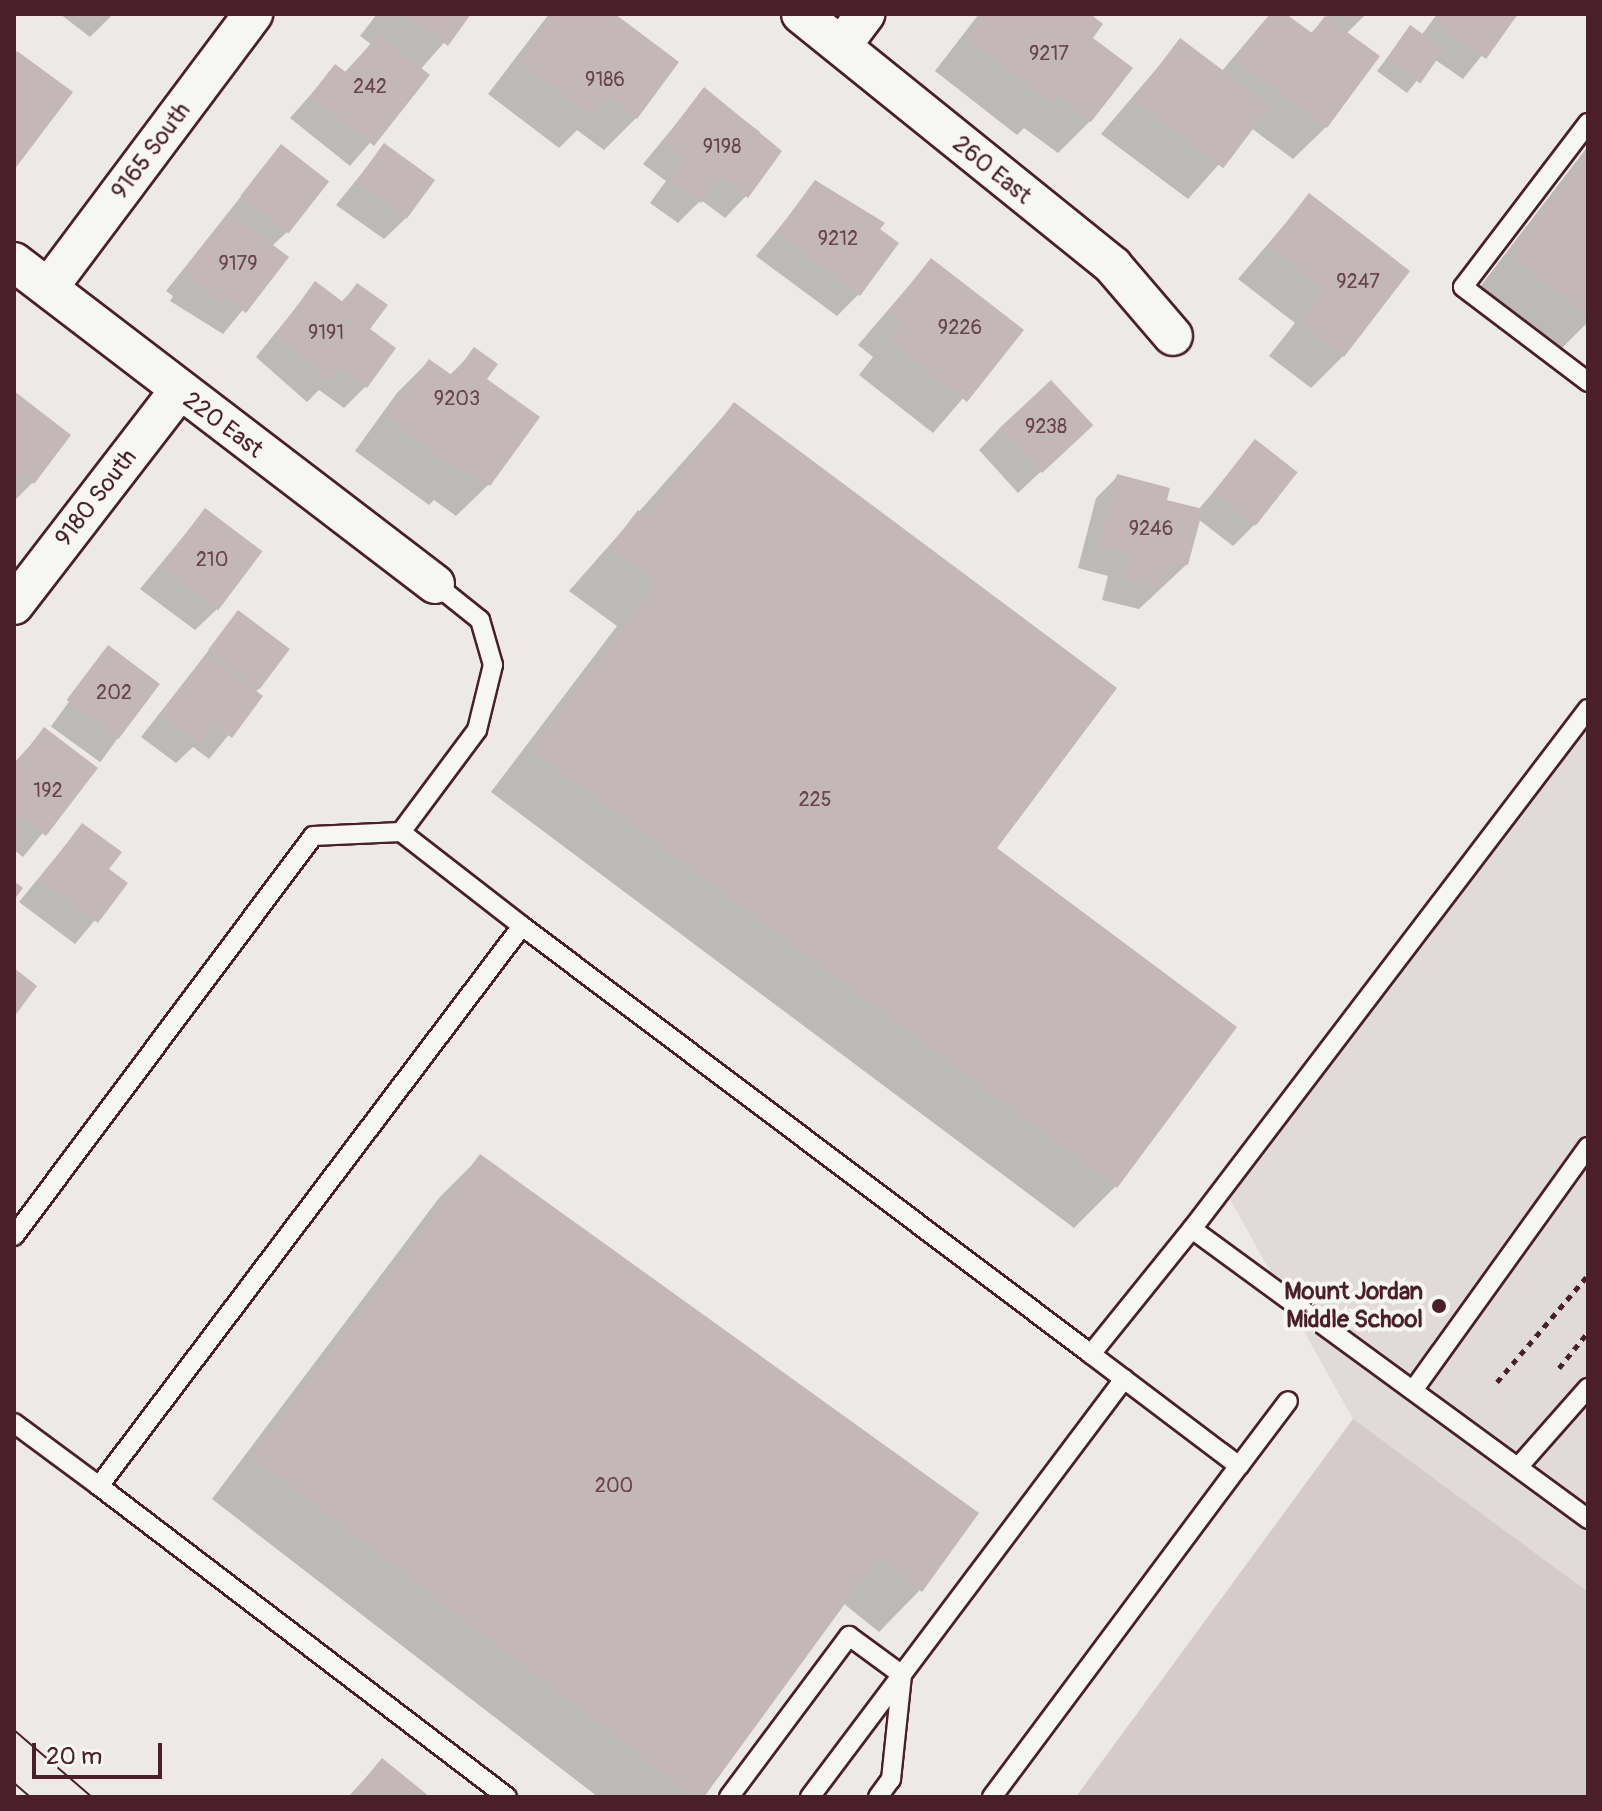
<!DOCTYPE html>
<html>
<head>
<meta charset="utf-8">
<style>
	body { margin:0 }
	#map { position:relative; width:1602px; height:1811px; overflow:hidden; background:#ece9e6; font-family:Pangolin,sans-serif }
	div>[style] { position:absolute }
	.built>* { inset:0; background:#e0dad8 }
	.green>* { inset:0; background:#d4cbca }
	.shadow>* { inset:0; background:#0003; transform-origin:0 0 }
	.building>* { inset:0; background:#c4b7b7; transform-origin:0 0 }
	.path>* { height:5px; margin-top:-2.5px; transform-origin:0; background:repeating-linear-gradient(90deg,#4a1f2b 0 6px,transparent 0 12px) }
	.roads { filter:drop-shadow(2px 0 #4a1f2b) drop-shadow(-2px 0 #4a1f2b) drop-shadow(0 2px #4a1f2b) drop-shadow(0 -2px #4a1f2b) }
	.service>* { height:18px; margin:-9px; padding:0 9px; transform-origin:9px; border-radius:9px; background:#f6f6f2 }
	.minor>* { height:38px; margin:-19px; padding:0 19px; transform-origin:19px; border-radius:19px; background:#f6f6f2 }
	.tram>* { height:2px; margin:-1px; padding:0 1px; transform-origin:1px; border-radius:1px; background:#4a1f2b }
	.dots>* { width:22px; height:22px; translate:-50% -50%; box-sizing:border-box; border:4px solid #f6f6f2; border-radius:50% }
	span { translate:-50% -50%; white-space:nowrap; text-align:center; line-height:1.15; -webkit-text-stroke:8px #f6f6f2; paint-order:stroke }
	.number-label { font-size:20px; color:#68454e }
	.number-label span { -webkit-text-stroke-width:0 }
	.street-label { font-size:24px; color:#4a1f2b }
	.poi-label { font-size:24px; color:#4a1f2b; font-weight:700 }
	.right { translate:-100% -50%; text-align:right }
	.frame { position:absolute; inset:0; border:16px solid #4a1f2b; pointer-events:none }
	.scale { position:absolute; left:32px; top:1743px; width:130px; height:36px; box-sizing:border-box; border:4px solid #4a1f2b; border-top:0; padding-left:10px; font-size:24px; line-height:28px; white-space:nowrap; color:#4a1f2b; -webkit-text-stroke:6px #f6f6f2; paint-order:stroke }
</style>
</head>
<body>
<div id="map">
	<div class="built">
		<div style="clip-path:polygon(1588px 711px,1588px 1797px,1076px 1797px,1353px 1419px,1227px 1194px)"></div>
	</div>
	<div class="green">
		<div style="clip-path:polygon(1353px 1419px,1588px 1592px,1588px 1797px,1076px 1797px)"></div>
	</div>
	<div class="shadow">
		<div style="clip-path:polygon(60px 14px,113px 14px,90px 37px)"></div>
		<div style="clip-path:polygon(377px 14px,469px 14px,420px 70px,427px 76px,350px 166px,290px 118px,336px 66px,344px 73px,371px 44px,360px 36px)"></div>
		<div style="clip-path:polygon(549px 14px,612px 14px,636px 118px,604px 150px,577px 130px,559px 148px,488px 94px)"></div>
		<div style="clip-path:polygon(979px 14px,1087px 14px,1090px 121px,1058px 153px,1024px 128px,1017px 135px,935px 71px)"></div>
		<div style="clip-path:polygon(1270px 14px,1282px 14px,1310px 34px,1327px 17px,1323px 14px,1366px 14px,1346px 34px,1326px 127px,1293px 159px,1251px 128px,1188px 199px,1101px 134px,1180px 41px,1221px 72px)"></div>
		<div style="clip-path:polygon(1437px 14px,1515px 14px,1463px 79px,1434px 59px,1407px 93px,1377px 71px,1410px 28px,1421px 36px)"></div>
		<div style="clip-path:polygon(704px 90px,760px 132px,746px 196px,725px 218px,701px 200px,678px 223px,650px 203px,666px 181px,643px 164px)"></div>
		<div style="clip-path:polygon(281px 146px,288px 231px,272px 246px,286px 257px,223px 334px,170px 301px,173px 296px,166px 291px)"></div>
		<div style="clip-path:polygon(384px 146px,406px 218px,384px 239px,336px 205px)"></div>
		<div style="clip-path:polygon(1588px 146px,1588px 322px,1559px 351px,1479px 288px)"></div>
		<div style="clip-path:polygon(816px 183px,878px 230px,859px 294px,837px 316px,756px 256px)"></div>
		<div style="clip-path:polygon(1309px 196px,1343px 356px,1311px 388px,1269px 356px,1295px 323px,1238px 279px)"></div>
		<div style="clip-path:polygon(931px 260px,1021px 331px,933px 433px,859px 375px,873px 357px,858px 345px)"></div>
		<div style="clip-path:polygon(315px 284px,341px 302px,358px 285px,367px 329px,365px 387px,344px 408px,319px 390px,307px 402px,256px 357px)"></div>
		<div style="clip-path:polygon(475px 350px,485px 379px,489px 484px,456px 516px,434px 500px,429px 505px,355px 451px,397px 393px,429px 361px,449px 376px)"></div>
		<div style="clip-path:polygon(14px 393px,33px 482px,14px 501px)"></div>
		<div style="clip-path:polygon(734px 404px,994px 848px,1115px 1187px,1074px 1228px,491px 792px,617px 626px,569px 591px)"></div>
		<div style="clip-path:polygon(1000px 428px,1068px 446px,1018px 493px,979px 450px)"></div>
		<div style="clip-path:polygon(1256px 442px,1255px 524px,1233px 546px,1198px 519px,1187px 564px,1139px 609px,1102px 600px,1108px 576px,1078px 568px,1096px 498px,1118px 476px,1165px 501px,1198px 510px)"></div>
		<div style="clip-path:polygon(205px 510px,217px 609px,195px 630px,140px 589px)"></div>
		<div style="clip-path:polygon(238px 613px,259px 689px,255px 692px,260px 696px,209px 759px,193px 747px,176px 763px,141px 737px)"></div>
		<div style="left:108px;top:648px;width:61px;height:97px;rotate:36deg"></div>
		<div style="clip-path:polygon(44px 730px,95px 769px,23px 857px,14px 850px,14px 763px)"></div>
		<div style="clip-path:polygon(82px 825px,106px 869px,125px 884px,75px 944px,19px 902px)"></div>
		<div style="clip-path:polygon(481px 1156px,920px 1590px,879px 1632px,843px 1603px,701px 1797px,598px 1797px,212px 1499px,439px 1198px)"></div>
		<div style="clip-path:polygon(382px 1760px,427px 1797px,348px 1797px)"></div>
	</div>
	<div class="building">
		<div style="clip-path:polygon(406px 14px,471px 14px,448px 46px)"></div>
		<div style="clip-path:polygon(554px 14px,615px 14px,679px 62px,637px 119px,608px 97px,593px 117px,519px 61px)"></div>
		<div style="clip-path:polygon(984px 14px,1090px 14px,1103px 24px,1093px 38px,1133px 68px,1091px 122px,1057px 96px,1051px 104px,966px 38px)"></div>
		<div style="clip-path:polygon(1270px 14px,1286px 14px,1312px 33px,1325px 16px,1380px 56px,1327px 128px,1236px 61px)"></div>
		<div style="clip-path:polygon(1441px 14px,1518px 14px,1486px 59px,1434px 23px)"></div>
		<div style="left:1410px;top:25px;width:42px;height:42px;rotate:35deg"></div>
		<div style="clip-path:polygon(378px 34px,430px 75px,374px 146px,310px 96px,335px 64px,347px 73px)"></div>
		<div style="left:1180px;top:38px;width:113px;height:78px;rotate:37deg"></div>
		<div style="clip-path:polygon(17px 51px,73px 92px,14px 170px,14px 55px)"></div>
		<div style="clip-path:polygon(704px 87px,782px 151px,748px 198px,721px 177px,701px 203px,670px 180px,687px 159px,663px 141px)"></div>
		<div style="left:384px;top:143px;width:63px;height:48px;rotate:36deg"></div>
		<div style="left:281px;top:144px;width:61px;height:66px;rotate:38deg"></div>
		<div style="clip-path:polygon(1588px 153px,1588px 316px,1509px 254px)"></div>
		<div style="clip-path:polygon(815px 180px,885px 223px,880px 229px,899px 243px,860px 296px,776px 233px)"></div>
		<div style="clip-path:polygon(1309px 193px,1410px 271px,1344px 357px,1300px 323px,1325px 290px,1268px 246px)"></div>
		<div style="clip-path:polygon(229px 212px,289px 257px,246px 313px,226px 298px,223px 303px,190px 279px,193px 274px,186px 268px)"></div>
		<div style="clip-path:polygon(931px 258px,1024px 330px,967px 402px,890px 342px,903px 324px,888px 312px)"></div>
		<div style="clip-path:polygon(315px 281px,343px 302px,357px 283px,388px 305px,370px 329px,396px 348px,367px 388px,339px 368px,330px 381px,276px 335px)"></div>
		<div style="clip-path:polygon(474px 347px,498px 364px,487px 379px,540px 417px,490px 486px,467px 469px,463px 474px,386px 417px,429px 359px,453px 376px)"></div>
		<div style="left:1051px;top:380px;width:62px;height:70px;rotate:47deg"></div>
		<div style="clip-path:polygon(14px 391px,71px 435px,34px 484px,14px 469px)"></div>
		<div style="clip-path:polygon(734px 402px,1117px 688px,997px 848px,1237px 1027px,1117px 1188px,532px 750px,657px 583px,609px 548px,638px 510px,647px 517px)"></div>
		<div style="left:1255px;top:439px;width:54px;height:68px;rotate:38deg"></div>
		<div style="clip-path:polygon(1117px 474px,1170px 488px,1167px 500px,1203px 509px,1188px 565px,1169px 561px,1162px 588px,1123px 578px,1129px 555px,1098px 547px)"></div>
		<div style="left:205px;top:508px;width:72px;height:74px;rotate:37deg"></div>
		<div style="left:238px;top:610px;width:65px;height:50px;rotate:37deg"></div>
		<div style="left:108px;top:645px;width:65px;height:69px;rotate:37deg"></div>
		<div style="clip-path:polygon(206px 654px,263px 696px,232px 738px,213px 724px,200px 743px,161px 715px)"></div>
		<div style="clip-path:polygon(44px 727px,98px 768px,46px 836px,14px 812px,14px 767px)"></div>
		<div style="clip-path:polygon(82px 823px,122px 852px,109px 869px,128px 883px,98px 923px,39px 880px)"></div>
		<div style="clip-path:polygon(14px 881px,23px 888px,14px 900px)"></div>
		<div style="clip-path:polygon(14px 968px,37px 986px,14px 1017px)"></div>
		<div style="clip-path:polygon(480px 1154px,979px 1513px,922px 1592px,879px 1557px,704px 1797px,694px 1797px,252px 1457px)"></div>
		<div style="clip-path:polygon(382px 1758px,430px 1797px,350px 1797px)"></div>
	</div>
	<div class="path">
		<div style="left:1559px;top:1368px;width:46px;rotate:-51.1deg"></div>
		<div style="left:1497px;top:1382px;width:140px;rotate:-49.6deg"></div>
	</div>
	<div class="roads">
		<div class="service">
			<div style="left:1588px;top:123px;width:206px;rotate:127.3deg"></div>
			<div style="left:1463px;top:287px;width:157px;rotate:37.2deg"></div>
			<div style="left:1588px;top:709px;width:654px;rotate:127.29deg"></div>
			<div style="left:1192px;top:1229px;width:491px;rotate:36.2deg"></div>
			<div style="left:401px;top:832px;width:127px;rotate:-53.3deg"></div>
			<div style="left:477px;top:730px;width:67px;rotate:-76.2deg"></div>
			<div style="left:493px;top:665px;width:47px;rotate:-106.1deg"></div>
			<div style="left:480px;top:620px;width:58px;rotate:-141.3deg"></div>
			<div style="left:522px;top:926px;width:712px;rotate:36.95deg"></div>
			<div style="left:1091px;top:1354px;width:161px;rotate:-51.1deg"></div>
			<div style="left:14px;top:1236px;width:499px;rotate:-53.2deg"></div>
			<div style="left:313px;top:836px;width:88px;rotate:-2.6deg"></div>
			<div style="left:401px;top:832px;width:153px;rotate:37.8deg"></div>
			<div style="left:522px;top:926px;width:702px;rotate:127.07deg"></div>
			<div style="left:99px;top:1486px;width:106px;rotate:-143.5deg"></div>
			<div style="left:1414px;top:1389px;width:298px;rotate:-54.3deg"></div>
			<div style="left:1520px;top:1465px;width:103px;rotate:-48.6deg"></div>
			<div style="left:1239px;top:1466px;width:81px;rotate:-53deg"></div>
			<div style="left:99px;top:1486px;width:513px;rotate:37.32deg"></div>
			<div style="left:729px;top:1797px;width:201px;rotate:-53.3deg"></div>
			<div style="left:849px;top:1636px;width:66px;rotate:36.3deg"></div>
			<div style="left:902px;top:1675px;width:105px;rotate:96deg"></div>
			<div style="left:891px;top:1779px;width:22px;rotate:126deg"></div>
			<div style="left:810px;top:1797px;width:523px;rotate:-53.09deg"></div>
			<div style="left:992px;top:1797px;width:413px;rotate:-53.3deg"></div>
			<div style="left:1239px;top:1466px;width:186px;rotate:-142.9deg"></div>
		</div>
		<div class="minor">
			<div style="left:801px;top:14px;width:401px;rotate:38.9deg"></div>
			<div style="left:1113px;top:266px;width:92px;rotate:49.4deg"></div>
			<div style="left:842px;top:45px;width:39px;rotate:-53deg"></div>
			<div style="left:14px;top:262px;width:530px;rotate:37.41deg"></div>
			<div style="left:49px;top:287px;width:341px;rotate:-53.2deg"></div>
			<div style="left:14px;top:605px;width:269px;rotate:-52.4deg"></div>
		</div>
	</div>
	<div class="tram">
		<div style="left:14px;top:1730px;width:103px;rotate:40.7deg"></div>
		<div style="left:14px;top:1783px;width:21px;rotate:41deg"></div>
	</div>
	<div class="dots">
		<div style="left:1439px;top:1306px;background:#4a1f2b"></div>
	</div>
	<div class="number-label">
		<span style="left:1049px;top:53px">9217</span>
		<span style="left:605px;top:79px">9186</span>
		<span style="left:370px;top:86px">242</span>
		<span style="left:722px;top:146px">9198</span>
		<span style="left:838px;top:238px">9212</span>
		<span style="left:238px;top:263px">9179</span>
		<span style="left:1358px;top:281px">9247</span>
		<span style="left:960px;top:327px">9226</span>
		<span style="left:326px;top:332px">9191</span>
		<span style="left:457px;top:398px">9203</span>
		<span style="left:1046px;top:426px">9238</span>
		<span style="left:1151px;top:528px">9246</span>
		<span style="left:212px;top:559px">210</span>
		<span style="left:114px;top:692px">202</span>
		<span style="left:48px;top:790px">192</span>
		<span style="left:815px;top:799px">225</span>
		<span style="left:614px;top:1485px">200</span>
	</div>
	<div class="street-label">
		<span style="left:151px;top:151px;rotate:-53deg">9165 South</span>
		<span style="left:992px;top:170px;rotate:39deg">260 East</span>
		<span style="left:223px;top:425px;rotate:37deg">220 East</span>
		<span style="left:96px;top:498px;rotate:-52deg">9180 South</span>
	</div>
	<div class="poi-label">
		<span class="right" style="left:1423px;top:1306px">Mount Jordan<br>Middle School</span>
	</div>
	<div class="frame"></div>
	<div class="scale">20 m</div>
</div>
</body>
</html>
